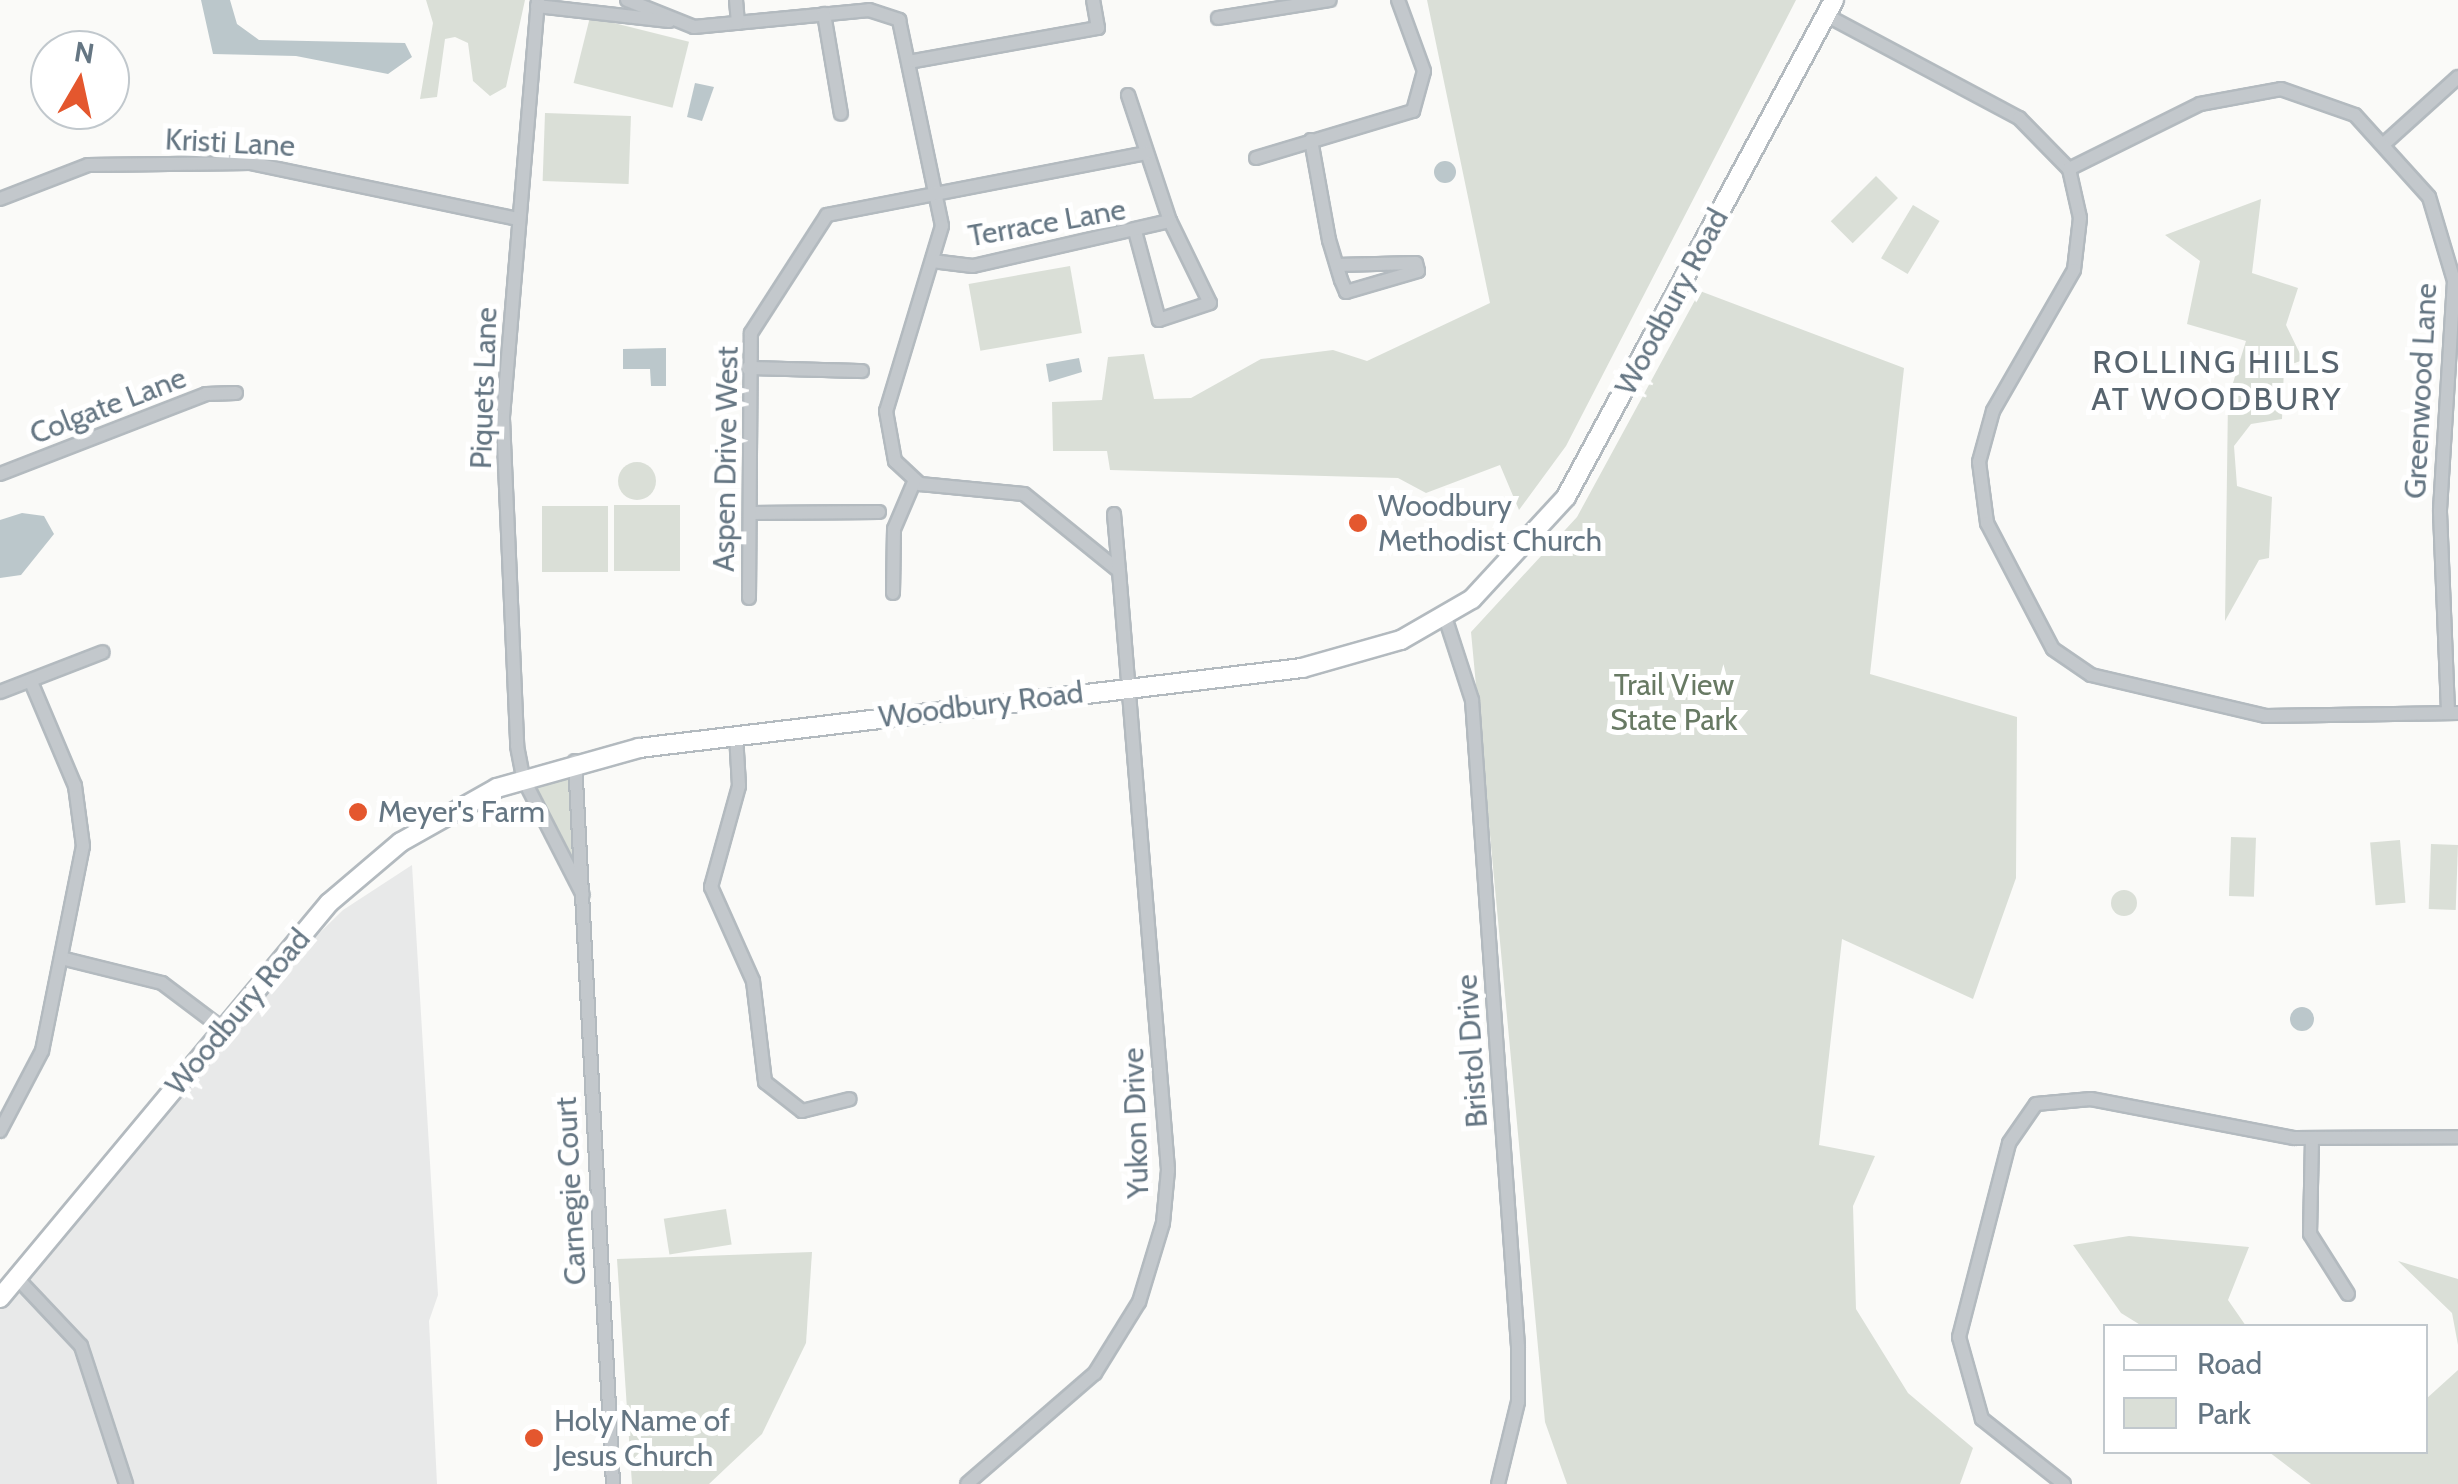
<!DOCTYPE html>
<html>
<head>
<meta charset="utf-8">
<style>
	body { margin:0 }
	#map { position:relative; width:2458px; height:1484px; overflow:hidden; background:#fafaf8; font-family:Cabin,sans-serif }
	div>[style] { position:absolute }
	.built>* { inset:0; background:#e8e9e9 }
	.green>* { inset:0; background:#dadfd7; transform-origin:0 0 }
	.round { border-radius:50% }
	.water>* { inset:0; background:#bbc7cb }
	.roads { filter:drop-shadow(2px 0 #b3babf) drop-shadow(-2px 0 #b3babf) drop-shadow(0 2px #b3babf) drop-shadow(0 -2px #b3babf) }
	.street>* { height:12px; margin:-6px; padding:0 6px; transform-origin:6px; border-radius:6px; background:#c3c8cc }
	.secondary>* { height:18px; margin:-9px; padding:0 9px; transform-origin:9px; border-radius:9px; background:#fff }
	.dots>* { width:28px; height:28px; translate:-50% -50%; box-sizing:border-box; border:5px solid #fff; border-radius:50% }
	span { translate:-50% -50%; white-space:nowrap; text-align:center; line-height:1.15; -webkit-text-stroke:10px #fff; paint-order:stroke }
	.street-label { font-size:30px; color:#657683 }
	.poi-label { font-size:30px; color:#657683 }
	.left { translate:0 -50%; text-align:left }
	.park-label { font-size:30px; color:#687a64 }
	.neighbourhood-label { font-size:32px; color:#57646e; letter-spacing:2.5px }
	.legend { position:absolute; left:2103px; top:1324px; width:325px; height:130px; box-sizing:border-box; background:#fff; border:2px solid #c1c8cd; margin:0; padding:12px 18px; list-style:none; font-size:30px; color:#657683 }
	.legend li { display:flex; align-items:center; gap:20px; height:50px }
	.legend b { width:50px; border:2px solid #c1c8cd }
	.north { position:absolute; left:30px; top:30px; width:100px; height:100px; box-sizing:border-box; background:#fff; border:2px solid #c1c8cd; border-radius:50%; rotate:9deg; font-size:28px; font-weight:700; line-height:40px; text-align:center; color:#657683 }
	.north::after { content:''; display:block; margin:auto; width:35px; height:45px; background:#e4572e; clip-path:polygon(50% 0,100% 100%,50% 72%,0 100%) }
</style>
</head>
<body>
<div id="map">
	<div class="built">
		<div style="clip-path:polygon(412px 865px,438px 1295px,429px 1321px,437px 1484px,0 1484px,0 1304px,254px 997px,343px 910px)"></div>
	</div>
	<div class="green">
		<div style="clip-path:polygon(426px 0,525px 0,506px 87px,490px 96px,473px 81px,468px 43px,455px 37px,445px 39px,437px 97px,420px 99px,433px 23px)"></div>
		<div style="clip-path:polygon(1427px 0,1796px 0,1566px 446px,1519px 510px,1500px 465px,1426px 493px,1398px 478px,1110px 470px,1107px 451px,1053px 451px,1052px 402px,1102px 400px,1108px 357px,1144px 354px,1154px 399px,1191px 398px,1261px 359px,1333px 350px,1367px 361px,1490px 303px)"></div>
		<div style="left:590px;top:17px;width:102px;height:68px;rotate:14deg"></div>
		<div style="left:545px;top:113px;width:86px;height:68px;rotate:2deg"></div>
		<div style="left:1876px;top:176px;width:31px;height:64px;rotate:45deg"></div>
		<div style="clip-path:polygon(2261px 199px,2252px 273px,2298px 288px,2286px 325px,2303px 360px,2284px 367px,2282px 419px,2251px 424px,2234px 446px,2237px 486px,2272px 497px,2269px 558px,2259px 560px,2225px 621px,2228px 399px,2246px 341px,2187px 324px,2200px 261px,2165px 235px)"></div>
		<div style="left:1913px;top:205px;width:31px;height:62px;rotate:31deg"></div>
		<div style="left:1070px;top:266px;width:68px;height:103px;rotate:80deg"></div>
		<div style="clip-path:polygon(1700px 291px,1904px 368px,1870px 674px,2017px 717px,2016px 878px,1973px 999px,1842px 939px,1819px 1145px,1875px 1156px,1853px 1206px,1856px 1309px,1908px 1393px,1973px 1448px,1960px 1484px,1567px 1484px,1545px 1422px,1471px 632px,1577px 517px)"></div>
		<div class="round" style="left:618px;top:462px;width:38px;height:38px"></div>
		<div style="left:614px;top:505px;width:66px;height:66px"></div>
		<div style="left:542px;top:506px;width:66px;height:66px"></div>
		<div style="clip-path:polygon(574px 762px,581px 888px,525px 778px)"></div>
		<div style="left:2231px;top:837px;width:25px;height:59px;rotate:2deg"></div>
		<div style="left:2400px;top:840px;width:63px;height:30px;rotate:85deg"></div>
		<div style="left:2431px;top:844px;width:27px;height:65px;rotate:2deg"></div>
		<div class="round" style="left:2111px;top:890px;width:26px;height:26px"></div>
		<div style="left:726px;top:1209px;width:36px;height:63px;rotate:81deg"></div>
		<div style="clip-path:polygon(2129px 1236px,2249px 1247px,2228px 1300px,2246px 1326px,2142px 1326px,2121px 1313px,2073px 1245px)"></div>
		<div style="clip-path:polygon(812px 1252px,806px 1343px,762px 1434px,709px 1484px,632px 1484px,617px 1259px)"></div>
		<div style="clip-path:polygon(2398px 1261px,2458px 1279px,2458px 1345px,2452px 1313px)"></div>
		<div style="clip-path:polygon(2458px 1370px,2458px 1484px,2311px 1484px,2269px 1452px,2426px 1452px,2426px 1399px)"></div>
	</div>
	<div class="water">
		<div style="clip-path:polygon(201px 0,230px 0,237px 24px,259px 40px,405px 43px,412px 57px,388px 74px,296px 56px,213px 54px)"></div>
		<div style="clip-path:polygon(695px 83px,714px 87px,702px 121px,687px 117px)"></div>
		<div class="round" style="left:1434px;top:161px;width:22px;height:22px"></div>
		<div style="clip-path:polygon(666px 348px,666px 386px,651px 386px,650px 369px,623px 369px,623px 349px)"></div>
		<div style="clip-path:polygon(1079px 358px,1082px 372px,1049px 382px,1046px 364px)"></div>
		<div style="clip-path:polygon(22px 513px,44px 516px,54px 534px,21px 575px,0 578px,0 520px)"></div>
		<div class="round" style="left:2290px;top:1007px;width:24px;height:24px"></div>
	</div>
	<div class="roads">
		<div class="street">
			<div style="left:538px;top:0;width:420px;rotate:94.8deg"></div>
			<div style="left:503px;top:419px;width:327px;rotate:87.5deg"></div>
			<div style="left:517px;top:746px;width:33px;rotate:79deg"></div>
			<div style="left:523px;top:778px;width:131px;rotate:62.9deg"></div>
			<div style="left:627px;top:0;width:72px;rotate:21.9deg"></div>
			<div style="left:694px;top:27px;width:176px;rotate:-5.5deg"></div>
			<div style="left:869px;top:10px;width:32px;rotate:18deg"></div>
			<div style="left:899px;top:20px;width:210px;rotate:78.2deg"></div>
			<div style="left:942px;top:226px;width:193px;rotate:106.8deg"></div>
			<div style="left:886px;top:411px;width:51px;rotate:79.8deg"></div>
			<div style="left:895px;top:461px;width:34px;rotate:43deg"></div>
			<div style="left:920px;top:484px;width:104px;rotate:5.5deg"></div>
			<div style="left:1024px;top:494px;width:122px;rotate:39deg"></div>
			<div style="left:1119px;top:571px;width:601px;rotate:85.32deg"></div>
			<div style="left:1168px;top:1170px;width:53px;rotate:95.4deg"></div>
			<div style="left:1163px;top:1223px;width:83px;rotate:106.9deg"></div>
			<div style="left:1139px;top:1302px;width:84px;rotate:121.8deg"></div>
			<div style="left:1095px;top:1373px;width:169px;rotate:139.1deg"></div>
			<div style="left:736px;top:0;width:23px;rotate:85deg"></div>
			<div style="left:537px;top:6px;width:133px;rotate:6.5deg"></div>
			<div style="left:824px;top:14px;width:101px;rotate:80.4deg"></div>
			<div style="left:1826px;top:15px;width:219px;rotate:28.1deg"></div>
			<div style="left:2019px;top:118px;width:71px;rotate:45.6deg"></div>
			<div style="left:2069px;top:169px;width:50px;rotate:77.3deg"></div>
			<div style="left:2080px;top:218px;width:52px;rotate:96.6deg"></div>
			<div style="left:2074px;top:270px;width:163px;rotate:119.9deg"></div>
			<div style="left:1993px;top:411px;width:53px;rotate:105.4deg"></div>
			<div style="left:1979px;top:462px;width:62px;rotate:82.5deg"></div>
			<div style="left:1987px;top:523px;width:142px;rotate:62.4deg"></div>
			<div style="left:2053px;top:649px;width:46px;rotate:34.4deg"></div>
			<div style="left:2091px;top:675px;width:180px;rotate:13.2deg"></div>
			<div style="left:2266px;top:716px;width:192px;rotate:-0.9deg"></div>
			<div style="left:1218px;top:18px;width:113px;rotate:-9.1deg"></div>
			<div style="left:914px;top:61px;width:187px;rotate:-10.2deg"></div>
			<div style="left:1098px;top:28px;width:28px;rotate:-100deg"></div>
			<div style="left:1128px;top:95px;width:133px;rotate:71.6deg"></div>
			<div style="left:1170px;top:221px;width:91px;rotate:64deg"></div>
			<div style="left:1210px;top:303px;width:54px;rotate:161.6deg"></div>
			<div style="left:1159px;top:320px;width:88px;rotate:-105.1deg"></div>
			<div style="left:1311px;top:140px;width:102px;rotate:79.8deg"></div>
			<div style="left:1329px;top:240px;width:42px;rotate:73.3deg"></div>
			<div style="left:1341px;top:280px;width:13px;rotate:67deg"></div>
			<div style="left:1346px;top:292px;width:75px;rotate:-16.3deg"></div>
			<div style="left:1418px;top:271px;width:8px;rotate:-104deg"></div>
			<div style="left:1416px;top:263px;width:79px;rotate:178.5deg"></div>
			<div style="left:2386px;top:142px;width:97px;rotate:-42.1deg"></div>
			<div style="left:1256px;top:158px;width:164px;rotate:-16.7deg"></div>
			<div style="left:1413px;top:111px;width:41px;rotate:-74.6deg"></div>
			<div style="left:1424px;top:71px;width:76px;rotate:-110.1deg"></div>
			<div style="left:2069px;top:169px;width:146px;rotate:-26.4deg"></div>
			<div style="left:2200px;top:104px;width:82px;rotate:-10.5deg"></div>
			<div style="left:2281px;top:89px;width:78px;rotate:19.4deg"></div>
			<div style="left:2355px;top:115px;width:110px;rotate:47.9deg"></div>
			<div style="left:2429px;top:197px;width:88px;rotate:73.4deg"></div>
			<div style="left:2454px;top:281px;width:231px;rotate:93.5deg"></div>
			<div style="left:2440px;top:512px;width:200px;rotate:87.7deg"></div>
			<div style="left:0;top:199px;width:94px;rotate:-21.1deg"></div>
			<div style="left:88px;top:165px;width:162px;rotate:-0.7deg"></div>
			<div style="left:250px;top:163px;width:274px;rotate:11.8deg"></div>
			<div style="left:932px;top:261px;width:41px;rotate:7deg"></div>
			<div style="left:973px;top:266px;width:202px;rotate:-12.9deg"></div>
			<div style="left:748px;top:368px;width:114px;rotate:1.5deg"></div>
			<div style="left:0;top:474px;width:221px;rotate:-21.2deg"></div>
			<div style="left:206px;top:394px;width:30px;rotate:-2deg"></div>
			<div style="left:750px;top:513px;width:129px;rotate:-0.4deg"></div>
			<div style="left:1114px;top:514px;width:57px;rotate:85deg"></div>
			<div style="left:893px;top:593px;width:64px;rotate:-89.1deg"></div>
			<div style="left:894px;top:529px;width:51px;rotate:-66.9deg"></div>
			<div style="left:749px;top:598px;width:265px;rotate:-89.6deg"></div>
			<div style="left:751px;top:333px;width:140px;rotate:-57.2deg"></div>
			<div style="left:827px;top:215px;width:324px;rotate:-11deg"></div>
			<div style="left:1445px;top:617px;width:87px;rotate:72deg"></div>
			<div style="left:1472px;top:700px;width:649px;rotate:85.93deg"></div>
			<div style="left:1518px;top:1347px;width:55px;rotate:90deg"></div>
			<div style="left:1518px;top:1402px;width:84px;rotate:103.7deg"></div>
			<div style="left:0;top:692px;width:110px;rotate:-21.2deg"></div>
			<div style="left:736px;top:735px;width:51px;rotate:86.6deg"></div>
			<div style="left:739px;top:786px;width:105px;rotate:105.5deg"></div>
			<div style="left:711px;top:887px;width:103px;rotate:65.9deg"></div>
			<div style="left:753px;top:981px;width:102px;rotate:83.2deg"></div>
			<div style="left:765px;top:1082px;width:47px;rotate:38.1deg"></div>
			<div style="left:802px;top:1111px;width:49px;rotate:-14deg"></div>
			<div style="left:575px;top:761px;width:724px;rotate:86.99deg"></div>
			<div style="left:61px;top:958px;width:104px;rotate:13.9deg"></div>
			<div style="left:162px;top:983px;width:76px;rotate:37deg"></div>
			<div style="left:0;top:1131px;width:90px;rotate:-62.3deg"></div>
			<div style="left:42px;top:1051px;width:209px;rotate:-78.7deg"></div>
			<div style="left:83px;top:846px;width:61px;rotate:-97.6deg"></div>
			<div style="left:75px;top:786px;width:113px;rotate:-112.9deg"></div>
			<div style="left:2312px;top:1139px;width:95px;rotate:91.2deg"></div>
			<div style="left:2310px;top:1234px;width:71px;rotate:57.7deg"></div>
			<div style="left:17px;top:1278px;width:93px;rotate:46.7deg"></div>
			<div style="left:81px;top:1346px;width:145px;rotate:71.9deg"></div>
			<div style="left:2064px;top:1484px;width:105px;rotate:-141.6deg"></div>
			<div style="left:1982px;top:1419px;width:85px;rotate:-105.7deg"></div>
			<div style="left:1959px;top:1337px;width:200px;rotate:-75.5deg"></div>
			<div style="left:2009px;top:1143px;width:47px;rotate:-55.3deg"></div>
			<div style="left:2036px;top:1104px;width:55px;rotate:-5.2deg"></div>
			<div style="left:2091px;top:1099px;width:207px;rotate:10.9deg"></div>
			<div style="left:2294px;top:1138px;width:164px;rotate:-0.3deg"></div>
		</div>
		<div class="secondary">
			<div style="left:0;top:1298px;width:514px;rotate:-50.21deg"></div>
			<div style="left:329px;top:903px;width:94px;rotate:-40.3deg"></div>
			<div style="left:401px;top:842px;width:110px;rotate:-29.4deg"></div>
			<div style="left:497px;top:788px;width:148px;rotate:-15.7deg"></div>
			<div style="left:639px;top:748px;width:668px;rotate:-6.88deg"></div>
			<div style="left:1302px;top:668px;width:103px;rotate:-15.8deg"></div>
			<div style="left:1401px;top:640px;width:82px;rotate:-30deg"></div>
			<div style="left:1472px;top:599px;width:139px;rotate:-47.3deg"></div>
			<div style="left:1566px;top:497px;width:565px;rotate:-61.66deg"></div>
		</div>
	</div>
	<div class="dots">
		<div style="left:1358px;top:523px;background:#e4572e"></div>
		<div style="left:358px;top:812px;background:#e4572e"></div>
		<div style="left:534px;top:1438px;background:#e4572e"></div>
	</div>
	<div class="street-label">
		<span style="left:230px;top:143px;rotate:3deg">Kristi Lane</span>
		<span style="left:1047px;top:223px;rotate:-10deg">Terrace Lane</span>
		<span style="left:1672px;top:302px;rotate:-62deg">Woodbury Road</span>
		<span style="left:484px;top:388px;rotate:-88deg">Piquets Lane</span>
		<span style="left:2421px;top:391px;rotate:-87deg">Greenwood Lane</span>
		<span style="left:108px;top:406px;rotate:-21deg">Colgate Lane</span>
		<span style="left:726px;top:459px;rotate:-89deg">Aspen Drive West</span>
		<span style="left:981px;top:705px;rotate:-7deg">Woodbury Road</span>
		<span style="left:238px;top:1012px;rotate:-50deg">Woodbury Road</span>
		<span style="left:1472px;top:1051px;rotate:-94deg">Bristol Drive</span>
		<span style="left:1136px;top:1123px;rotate:-92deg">Yukon Drive</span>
		<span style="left:571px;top:1191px;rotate:-93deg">Carnegie Court</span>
	</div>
	<div class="poi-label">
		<span class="left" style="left:1378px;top:523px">Woodbury<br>Methodist Church</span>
		<span class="left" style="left:378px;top:812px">Meyer's Farm</span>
		<span class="left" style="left:554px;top:1438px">Holy Name of<br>Jesus Church</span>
	</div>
	<div class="park-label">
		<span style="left:1674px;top:702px">Trail View<br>State Park</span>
	</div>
	<div class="neighbourhood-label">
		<span style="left:2217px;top:381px">ROLLING HILLS<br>AT WOODBURY</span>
	</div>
	<ul class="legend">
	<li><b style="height:12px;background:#fff"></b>Road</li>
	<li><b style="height:28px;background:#dadfd7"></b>Park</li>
	</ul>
	<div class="north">N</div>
</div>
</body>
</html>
